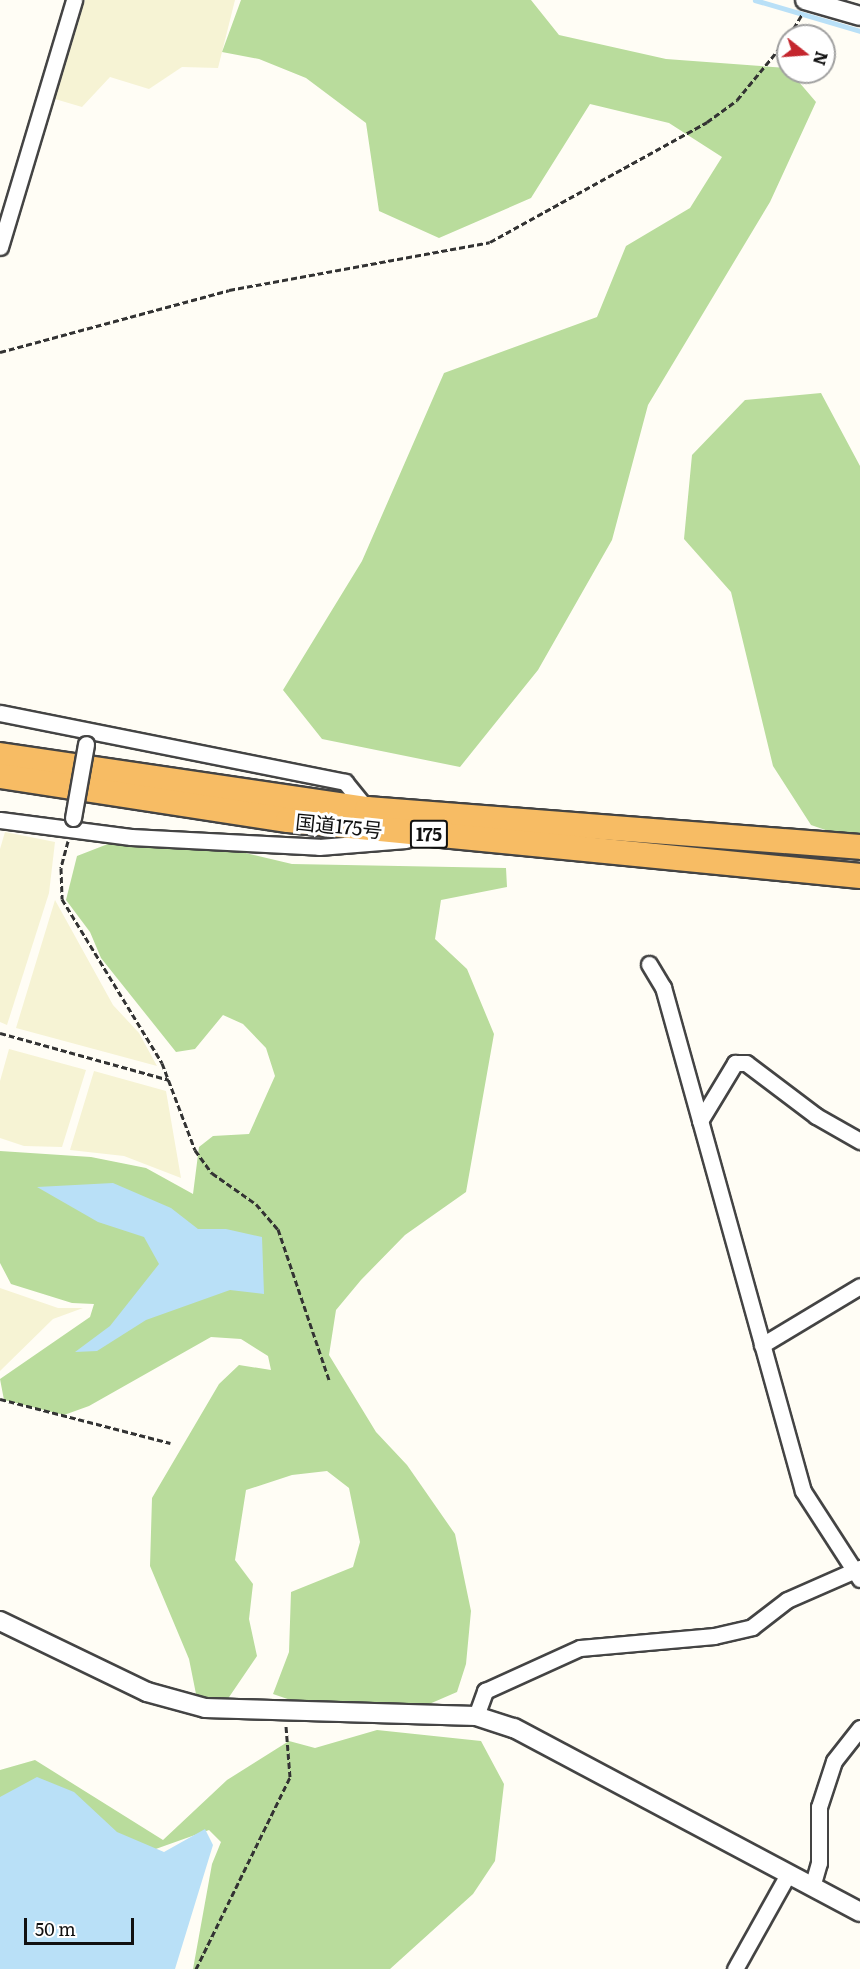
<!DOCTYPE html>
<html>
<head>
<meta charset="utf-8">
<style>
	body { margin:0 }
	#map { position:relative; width:860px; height:1969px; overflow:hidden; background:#fffdf5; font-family:Literata,"Noto Sans JP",serif }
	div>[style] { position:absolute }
	.farmland>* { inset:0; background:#f6f3d4 }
	.forest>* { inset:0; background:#b9dc9c }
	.water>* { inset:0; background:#b9e0f7 }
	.stream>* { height:4.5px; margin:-2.25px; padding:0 2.25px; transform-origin:2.25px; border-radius:2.25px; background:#b9e0f7 }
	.path>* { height:3px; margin-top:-1.5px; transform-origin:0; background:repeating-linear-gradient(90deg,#333 0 6px,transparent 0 9px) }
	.roads { filter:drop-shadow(2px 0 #444) drop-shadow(-2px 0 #444) drop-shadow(0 2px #444) drop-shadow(0 -2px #444) }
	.minor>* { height:15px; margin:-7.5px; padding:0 7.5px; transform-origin:7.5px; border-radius:7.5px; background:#fff }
	.tertiary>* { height:18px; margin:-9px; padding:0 9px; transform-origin:9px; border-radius:9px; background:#fff }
	.trunk>* { height:24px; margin:-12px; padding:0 12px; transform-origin:12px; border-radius:12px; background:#f7bc64 }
	.bridges { filter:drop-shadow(2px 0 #444) drop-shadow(-2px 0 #444) drop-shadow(0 2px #444) drop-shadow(0 -2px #444) }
	.minor-bridge>* { height:15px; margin:-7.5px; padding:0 7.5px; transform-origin:7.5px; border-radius:7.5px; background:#fff }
	span { translate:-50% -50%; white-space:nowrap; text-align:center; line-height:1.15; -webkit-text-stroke:6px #fff; paint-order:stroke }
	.shield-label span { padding:2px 4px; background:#fff; border:2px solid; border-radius:4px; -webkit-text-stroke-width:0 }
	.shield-label { font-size:18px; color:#111; font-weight:700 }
	.street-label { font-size:20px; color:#111 }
	.north { position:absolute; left:776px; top:24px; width:60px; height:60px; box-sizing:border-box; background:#fff; border:2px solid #a0a0a0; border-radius:50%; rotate:107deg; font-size:16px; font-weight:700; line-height:24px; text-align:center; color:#111 }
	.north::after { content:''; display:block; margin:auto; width:21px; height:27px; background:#c4262e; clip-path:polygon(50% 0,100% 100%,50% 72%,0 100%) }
	.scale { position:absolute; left:24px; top:1918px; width:110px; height:27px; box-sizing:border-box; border:3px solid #111; border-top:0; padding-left:8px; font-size:18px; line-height:21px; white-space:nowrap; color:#111; -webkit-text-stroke:4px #fff; paint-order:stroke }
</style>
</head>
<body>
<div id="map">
	<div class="farmland">
		<div style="clip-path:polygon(85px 0,235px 0,218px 68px,182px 67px,149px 89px,110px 77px,82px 107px,55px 99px)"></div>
		<div style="clip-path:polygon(5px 832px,55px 842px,49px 893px,7px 1025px,0 1022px,0 849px)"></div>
		<div style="clip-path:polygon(55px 900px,113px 1005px,139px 1033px,157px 1066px,16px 1028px)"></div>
		<div style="clip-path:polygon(9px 1049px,86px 1070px,62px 1147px,24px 1146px,0 1138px,0 1081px)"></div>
		<div style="clip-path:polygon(94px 1071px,166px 1091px,181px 1178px,124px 1156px,70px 1150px)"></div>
		<div style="clip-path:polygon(0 1288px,58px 1308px,83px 1308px,53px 1319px,0 1371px)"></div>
	</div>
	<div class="forest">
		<div style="clip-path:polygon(241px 0,531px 0,559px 35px,666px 59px,787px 68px,816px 102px,770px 202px,648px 405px,612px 540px,538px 670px,460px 767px,322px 739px,283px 690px,362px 561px,444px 373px,597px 317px,626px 246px,690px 208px,722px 157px,669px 123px,590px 104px,531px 198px,439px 238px,379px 211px,366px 123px,306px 78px,259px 59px,222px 52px)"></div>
		<div style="clip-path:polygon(821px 393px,860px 466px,860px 842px,811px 825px,773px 766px,731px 592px,684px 539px,692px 455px,745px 400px)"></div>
		<div style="clip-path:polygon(113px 842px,211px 845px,292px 864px,506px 868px,507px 887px,441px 900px,435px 939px,467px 969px,494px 1034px,466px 1192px,405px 1235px,361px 1280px,336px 1310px,329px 1355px,376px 1432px,407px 1465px,455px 1534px,471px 1611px,466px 1664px,457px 1692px,420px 1708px,314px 1708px,273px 1694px,289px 1652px,291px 1592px,353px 1567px,360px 1542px,349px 1488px,327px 1471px,292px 1475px,246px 1490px,235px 1560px,253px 1584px,249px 1619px,257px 1656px,223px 1706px,197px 1699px,189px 1659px,150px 1566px,152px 1498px,219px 1384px,239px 1365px,271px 1370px,268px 1356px,241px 1339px,211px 1337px,89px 1406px,64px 1415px,4px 1400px,0 1379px,90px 1317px,94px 1304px,72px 1303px,11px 1284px,0 1263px,0 1151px,91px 1157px,146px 1168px,193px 1194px,199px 1147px,213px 1136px,249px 1134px,275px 1076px,266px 1048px,243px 1024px,223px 1015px,195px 1049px,176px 1052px,101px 958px,90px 932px,66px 900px,77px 856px)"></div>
		<div style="clip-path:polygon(377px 1730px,481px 1741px,504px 1784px,495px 1861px,473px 1894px,390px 1969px,193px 1969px,212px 1864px,221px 1842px,209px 1830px,122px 1861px,0 1817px,0 1770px,35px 1760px,163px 1840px,227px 1780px,289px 1741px,315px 1748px)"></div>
	</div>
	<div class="water">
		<div style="clip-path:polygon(113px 1183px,171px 1208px,198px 1229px,226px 1229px,262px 1237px,264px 1294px,230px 1290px,146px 1320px,97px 1351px,75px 1352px,110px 1326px,159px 1264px,144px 1237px,98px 1222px,37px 1187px)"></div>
		<div style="clip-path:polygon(37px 1777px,74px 1792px,117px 1832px,164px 1852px,205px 1829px,213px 1845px,175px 1969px,0 1969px,0 1797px)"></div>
	</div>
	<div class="stream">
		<div style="left:755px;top:0;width:109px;rotate:16.4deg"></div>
	</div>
	<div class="path">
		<div style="left:789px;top:36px;width:26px;rotate:-59deg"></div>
		<div style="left:0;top:352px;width:237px;rotate:-15.1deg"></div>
		<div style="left:229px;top:290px;width:265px;rotate:-10.4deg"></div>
		<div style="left:490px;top:242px;width:248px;rotate:-28.9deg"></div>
		<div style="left:707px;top:122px;width:37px;rotate:-36deg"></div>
		<div style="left:737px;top:100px;width:80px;rotate:-50.6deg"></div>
		<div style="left:68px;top:841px;width:28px;rotate:105deg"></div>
		<div style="left:61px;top:868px;width:31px;rotate:88deg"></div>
		<div style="left:62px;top:899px;width:192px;rotate:58.6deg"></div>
		<div style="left:162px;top:1063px;width:93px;rotate:69.2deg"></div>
		<div style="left:195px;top:1150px;width:29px;rotate:54deg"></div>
		<div style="left:212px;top:1173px;width:54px;rotate:35.2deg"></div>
		<div style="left:256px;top:1204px;width:33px;rotate:49deg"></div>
		<div style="left:278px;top:1229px;width:159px;rotate:71.3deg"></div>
		<div style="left:0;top:1033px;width:175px;rotate:15.5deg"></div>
		<div style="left:0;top:1399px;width:176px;rotate:14.5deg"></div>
		<div style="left:196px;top:1969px;width:214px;rotate:-63.9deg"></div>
		<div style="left:290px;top:1777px;width:51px;rotate:-94.5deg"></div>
	</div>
	<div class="roads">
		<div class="minor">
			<div style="left:0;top:247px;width:258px;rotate:-73.3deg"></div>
			<div style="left:0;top:713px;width:352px;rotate:11.3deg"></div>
			<div style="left:345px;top:782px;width:35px;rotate:51deg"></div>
			<div style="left:0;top:820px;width:132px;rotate:7.4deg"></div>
			<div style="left:131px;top:837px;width:188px;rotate:3deg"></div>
			<div style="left:319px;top:847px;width:87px;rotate:-4.6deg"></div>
			<div style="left:649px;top:964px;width:27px;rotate:59deg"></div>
			<div style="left:663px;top:987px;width:523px;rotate:74.48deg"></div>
			<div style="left:803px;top:1491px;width:105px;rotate:57.1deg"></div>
			<div style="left:700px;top:1121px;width:68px;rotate:-58.9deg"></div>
			<div style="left:735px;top:1063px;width:11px"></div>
			<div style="left:746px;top:1063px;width:88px;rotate:37.1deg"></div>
			<div style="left:816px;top:1116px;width:51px;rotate:29.6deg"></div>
			<div style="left:762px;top:1345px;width:114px;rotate:-31deg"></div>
			<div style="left:476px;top:1716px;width:27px;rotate:-70deg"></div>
			<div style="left:485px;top:1691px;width:104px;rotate:-24.4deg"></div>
			<div style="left:580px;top:1648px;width:135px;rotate:-5.1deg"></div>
			<div style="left:714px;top:1636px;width:39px;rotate:-13deg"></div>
			<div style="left:752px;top:1627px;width:44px;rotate:-37.6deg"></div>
			<div style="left:787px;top:1600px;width:80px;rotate:-23.7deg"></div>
			<div style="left:812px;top:1887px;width:25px;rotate:-74deg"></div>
			<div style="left:819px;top:1863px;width:56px;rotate:-90deg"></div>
			<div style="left:819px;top:1807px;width:48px;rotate:-71.9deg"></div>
			<div style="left:834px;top:1761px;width:42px;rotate:-51.8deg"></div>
			<div style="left:735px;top:1969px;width:109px;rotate:-60.8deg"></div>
		</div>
		<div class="tertiary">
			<div style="left:805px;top:0;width:57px;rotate:16.2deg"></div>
			<div style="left:0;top:1621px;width:163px;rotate:25.8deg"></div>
			<div style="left:147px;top:1692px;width:60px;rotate:15.4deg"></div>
			<div style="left:205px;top:1708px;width:271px;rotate:1.7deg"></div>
			<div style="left:476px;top:1716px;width:40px;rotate:18deg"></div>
			<div style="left:514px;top:1728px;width:392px;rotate:28deg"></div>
		</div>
		<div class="trunk">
			<div style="left:0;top:755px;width:371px;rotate:8.4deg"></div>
			<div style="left:367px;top:809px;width:494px;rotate:4.4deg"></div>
			<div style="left:0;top:776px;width:291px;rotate:8.7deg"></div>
			<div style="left:288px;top:820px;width:575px;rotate:5.59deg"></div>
		</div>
	</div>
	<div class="bridges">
		<div class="minor-bridge">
			<div style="left:73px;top:818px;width:75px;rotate:-80deg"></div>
		</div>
	</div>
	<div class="shield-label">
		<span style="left:429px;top:834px">175</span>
	</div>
	<div class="street-label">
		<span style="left:339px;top:825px;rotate:6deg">国道175号</span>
	</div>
	<div class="north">N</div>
	<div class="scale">50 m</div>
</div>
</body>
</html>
